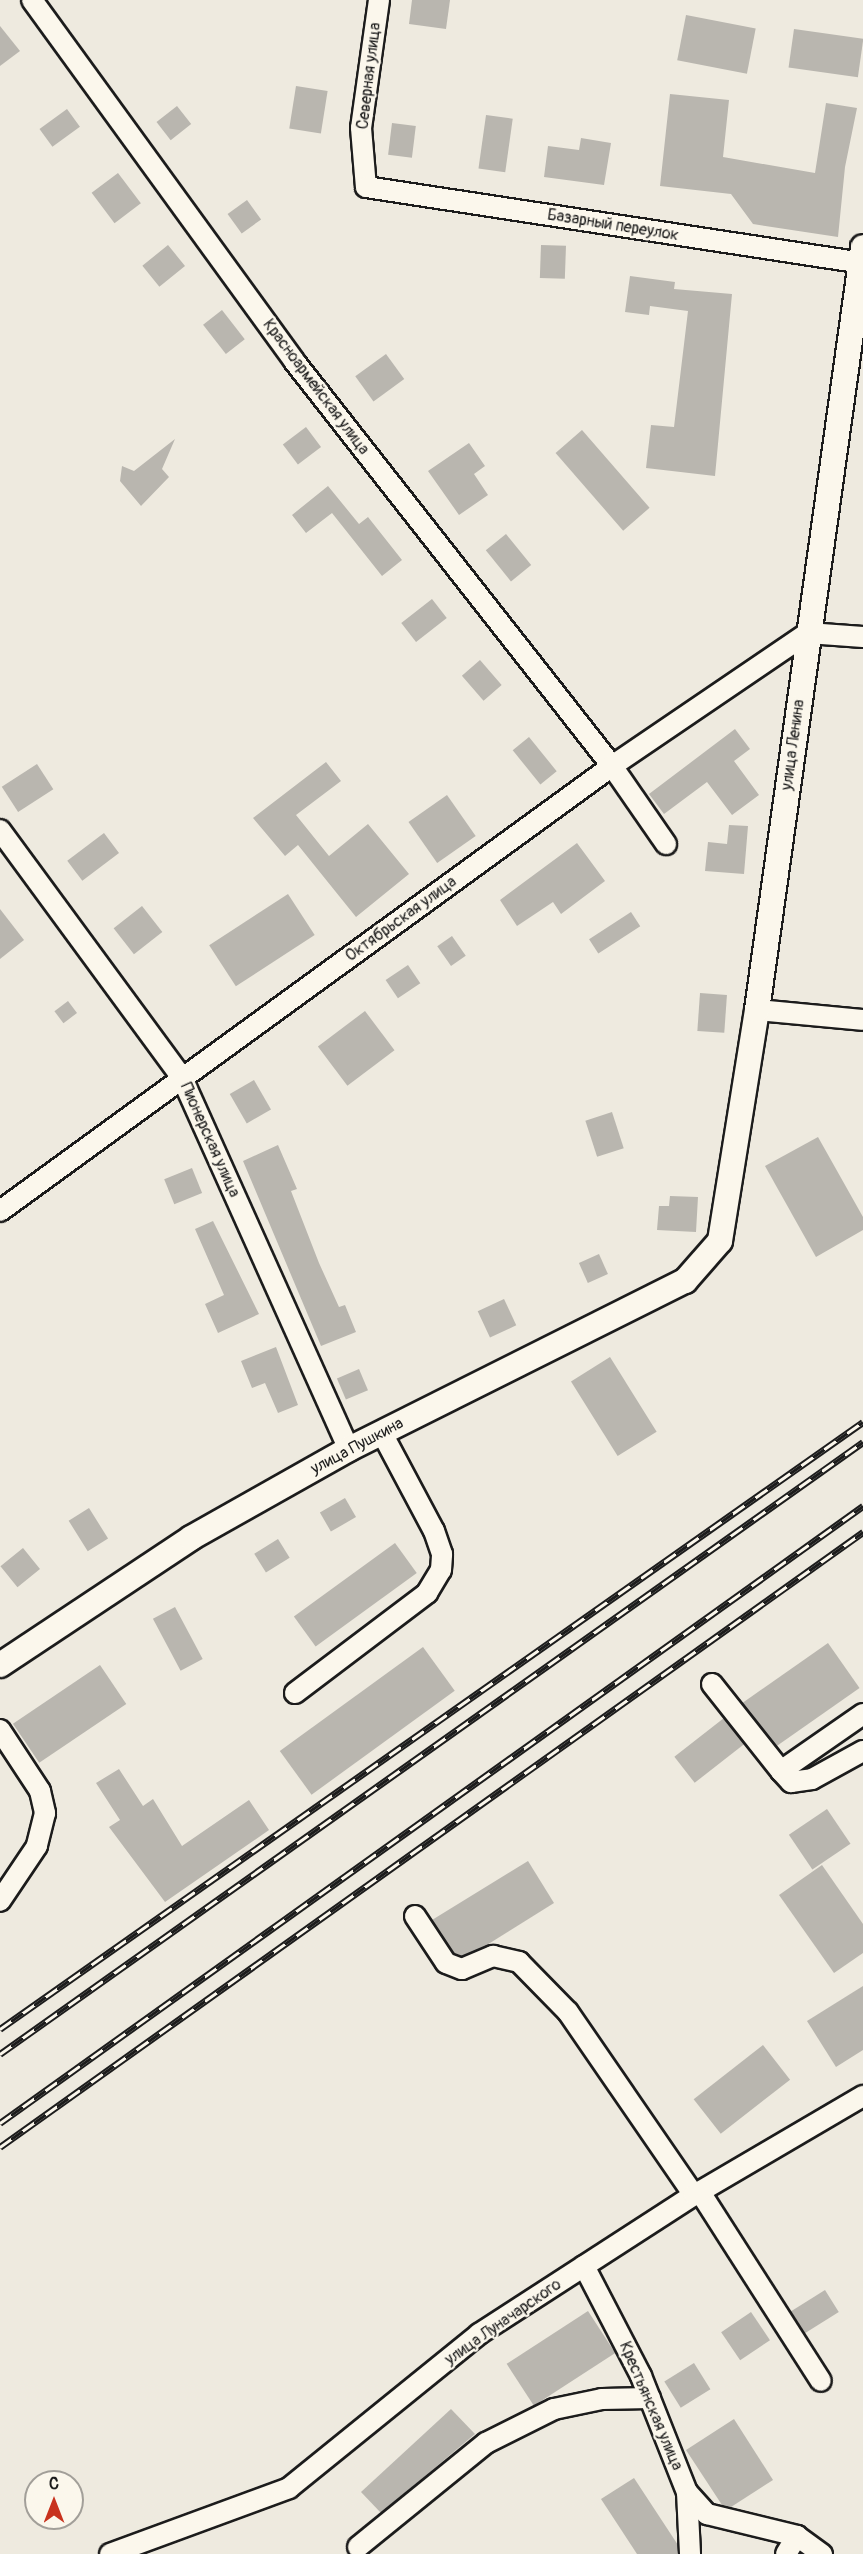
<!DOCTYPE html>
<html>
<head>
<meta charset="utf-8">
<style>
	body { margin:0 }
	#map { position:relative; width:863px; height:2554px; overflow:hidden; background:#eeeadf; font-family:Pangolin,sans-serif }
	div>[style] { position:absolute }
	.building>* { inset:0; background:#b9b6af; transform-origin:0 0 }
	.roads { filter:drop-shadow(2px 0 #1c1c1c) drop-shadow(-2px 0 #1c1c1c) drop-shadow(0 2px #1c1c1c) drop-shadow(0 -2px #1c1c1c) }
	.minor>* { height:20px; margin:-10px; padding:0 10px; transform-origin:10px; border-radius:10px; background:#fbf7ec }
	.major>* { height:24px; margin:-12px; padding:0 12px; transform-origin:12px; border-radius:12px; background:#fbf7ec }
	.rail>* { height:7px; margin-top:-3.5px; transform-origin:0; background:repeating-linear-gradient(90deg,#fbf7ec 0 14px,#1c1c1c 0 28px); box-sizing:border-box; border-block:2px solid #1c1c1c }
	span { translate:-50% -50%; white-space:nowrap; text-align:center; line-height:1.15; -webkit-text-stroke:4.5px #fbf7ec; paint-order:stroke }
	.street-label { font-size:16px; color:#1c1c1c }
	.north { position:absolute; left:24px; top:2470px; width:60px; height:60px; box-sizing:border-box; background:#fbf7ec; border:2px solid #a29f99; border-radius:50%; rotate:0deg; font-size:16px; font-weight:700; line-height:24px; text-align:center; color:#1c1c1c }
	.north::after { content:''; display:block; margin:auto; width:21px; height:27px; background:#c8321e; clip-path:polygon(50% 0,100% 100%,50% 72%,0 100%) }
</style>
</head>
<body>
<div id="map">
	<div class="building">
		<div style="clip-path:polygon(412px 0,450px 0,446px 29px,409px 24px)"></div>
		<div style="left:686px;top:15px;width:71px;height:46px;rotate:11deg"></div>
		<div style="clip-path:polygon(0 26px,20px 51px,0 66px)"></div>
		<div style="left:794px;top:29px;width:70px;height:39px;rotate:8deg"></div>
		<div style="left:296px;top:86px;width:32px;height:43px;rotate:9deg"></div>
		<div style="clip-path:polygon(670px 94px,729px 100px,723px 157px,815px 173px,826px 103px,857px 108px,845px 167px,838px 237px,753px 224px,731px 194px,660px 186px)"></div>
		<div style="left:177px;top:106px;width:23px;height:26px;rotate:52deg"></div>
		<div style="left:67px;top:109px;width:22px;height:34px;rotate:54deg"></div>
		<div style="left:486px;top:115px;width:27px;height:54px;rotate:8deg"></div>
		<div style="left:392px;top:123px;width:24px;height:32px;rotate:7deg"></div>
		<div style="clip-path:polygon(581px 138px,611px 143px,604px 185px,544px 177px,548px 146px,579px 150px)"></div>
		<div style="left:118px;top:173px;width:38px;height:33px;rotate:53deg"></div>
		<div style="left:247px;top:200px;width:24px;height:24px;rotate:54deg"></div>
		<div style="left:168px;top:245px;width:27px;height:33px;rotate:51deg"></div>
		<div style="left:541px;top:245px;width:25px;height:33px;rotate:2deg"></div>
		<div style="clip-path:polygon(630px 276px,675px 282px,674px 289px,732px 294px,715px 476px,646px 468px,651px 425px,674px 427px,688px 311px,650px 306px,649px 315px,625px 312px)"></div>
		<div style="left:222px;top:310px;width:37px;height:24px;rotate:52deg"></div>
		<div style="left:386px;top:354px;width:31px;height:38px;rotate:54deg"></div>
		<div style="left:306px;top:427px;width:25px;height:29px;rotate:53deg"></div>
		<div style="left:582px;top:430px;width:103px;height:35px;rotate:49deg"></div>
		<div style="clip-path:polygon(175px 439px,162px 469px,169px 477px,141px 506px,120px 481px,122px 466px,134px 471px)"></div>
		<div style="clip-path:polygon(469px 443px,485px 466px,474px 474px,488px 495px,459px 515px,428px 471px)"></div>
		<div style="clip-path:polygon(328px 486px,359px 524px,368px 517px,402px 560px,382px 576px,332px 513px,306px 533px,292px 515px)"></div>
		<div style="left:506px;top:534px;width:40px;height:26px;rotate:51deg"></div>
		<div style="left:432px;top:599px;width:24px;height:39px;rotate:52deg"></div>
		<div style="left:480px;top:660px;width:33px;height:24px;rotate:49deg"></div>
		<div style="clip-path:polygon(735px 729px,750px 749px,734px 761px,759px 795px,732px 815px,707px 782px,664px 814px,649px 794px)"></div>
		<div style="left:529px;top:737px;width:44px;height:21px;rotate:51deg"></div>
		<div style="clip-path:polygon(326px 762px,341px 781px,296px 815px,329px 856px,368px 824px,409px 874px,356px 917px,298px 845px,285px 856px,253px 818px)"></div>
		<div style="left:37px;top:764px;width:30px;height:42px;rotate:57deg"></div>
		<div style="left:447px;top:795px;width:50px;height:47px;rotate:55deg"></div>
		<div style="clip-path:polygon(729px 825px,748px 826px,744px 874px,705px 871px,708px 842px,727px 844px)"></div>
		<div style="left:104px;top:833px;width:25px;height:46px;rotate:53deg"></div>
		<div style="clip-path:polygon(577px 843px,605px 881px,561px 914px,553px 902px,517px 926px,500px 900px)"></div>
		<div style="left:288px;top:894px;width:49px;height:94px;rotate:57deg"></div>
		<div style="left:142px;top:906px;width:33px;height:36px;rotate:52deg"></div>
		<div style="clip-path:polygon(0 909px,24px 940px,0 959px)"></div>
		<div style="left:631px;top:912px;width:17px;height:50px;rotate:57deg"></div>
		<div style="left:452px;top:936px;width:24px;height:18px;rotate:55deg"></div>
		<div style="left:408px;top:965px;width:22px;height:27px;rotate:56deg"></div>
		<div style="left:700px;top:993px;width:27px;height:38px;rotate:4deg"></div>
		<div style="left:68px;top:1001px;width:15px;height:17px;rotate:53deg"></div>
		<div style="left:365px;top:1011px;width:49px;height:59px;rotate:53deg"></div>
		<div style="left:254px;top:1080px;width:34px;height:28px;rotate:60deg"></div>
		<div style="left:612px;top:1112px;width:38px;height:28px;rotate:72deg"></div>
		<div style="clip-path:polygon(818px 1137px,863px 1217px,863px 1230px,816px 1257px,765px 1166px)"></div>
		<div style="clip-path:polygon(278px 1145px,297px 1189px,291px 1191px,319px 1263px,339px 1307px,345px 1305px,356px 1332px,321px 1346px,243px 1161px)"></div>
		<div style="left:192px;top:1168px;width:27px;height:30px;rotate:68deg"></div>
		<div style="clip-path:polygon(670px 1196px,698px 1197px,696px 1232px,657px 1230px,659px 1206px,669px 1206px)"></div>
		<div style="clip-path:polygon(213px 1221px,259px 1314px,218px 1333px,205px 1304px,224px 1295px,195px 1229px)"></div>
		<div style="left:599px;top:1254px;width:22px;height:22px;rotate:66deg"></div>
		<div style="left:504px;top:1299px;width:29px;height:29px;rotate:65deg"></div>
		<div style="clip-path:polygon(276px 1347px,298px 1405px,278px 1413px,265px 1383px,252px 1388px,241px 1361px)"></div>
		<div style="left:610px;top:1357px;width:88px;height:46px;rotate:58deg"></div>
		<div style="left:359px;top:1369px;width:23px;height:24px;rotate:67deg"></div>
		<div style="left:345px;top:1498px;width:22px;height:29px;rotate:60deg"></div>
		<div style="left:89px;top:1508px;width:36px;height:24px;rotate:58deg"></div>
		<div style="left:278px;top:1539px;width:22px;height:28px;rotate:58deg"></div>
		<div style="left:395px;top:1543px;width:37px;height:125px;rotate:54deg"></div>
		<div style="left:23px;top:1548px;width:27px;height:29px;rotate:51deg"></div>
		<div style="left:175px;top:1607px;width:59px;height:25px;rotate:62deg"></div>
		<div style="left:828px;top:1643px;width:55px;height:105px;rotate:55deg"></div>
		<div style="left:423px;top:1647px;width:54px;height:177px;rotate:54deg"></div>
		<div style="left:100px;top:1665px;width:47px;height:105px;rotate:56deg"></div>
		<div style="left:724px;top:1718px;width:33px;height:63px;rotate:52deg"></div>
		<div style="clip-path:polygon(119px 1769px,143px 1806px,153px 1799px,182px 1846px,249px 1800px,269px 1830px,165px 1902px,109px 1827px,120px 1820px,96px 1783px)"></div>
		<div style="left:827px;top:1809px;width:42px;height:46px;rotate:56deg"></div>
		<div style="clip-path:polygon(528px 1861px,554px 1903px,482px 1948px,462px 1956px,454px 1953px,432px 1920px)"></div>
		<div style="clip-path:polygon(822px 1865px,863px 1924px,863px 1953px,834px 1973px,779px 1895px)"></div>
		<div style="clip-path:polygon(863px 1986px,863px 2050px,836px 2067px,807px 2021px)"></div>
		<div style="left:763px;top:2045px;width:44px;height:88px;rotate:52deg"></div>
		<div style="left:825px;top:2290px;width:26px;height:40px;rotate:58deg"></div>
		<div style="left:588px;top:2311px;width:50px;height:97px;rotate:57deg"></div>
		<div style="left:751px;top:2312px;width:34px;height:36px;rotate:56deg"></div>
		<div style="left:694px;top:2363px;width:31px;height:35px;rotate:58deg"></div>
		<div style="clip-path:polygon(451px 2409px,475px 2434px,381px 2513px,361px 2492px)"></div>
		<div style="clip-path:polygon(734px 2419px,773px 2480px,731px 2507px,722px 2505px,686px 2450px)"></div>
		<div style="clip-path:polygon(634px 2478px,678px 2545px,678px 2554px,637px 2554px,601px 2499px)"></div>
	</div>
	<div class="roads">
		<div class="minor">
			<div style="left:32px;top:0;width:446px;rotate:54deg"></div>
			<div style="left:294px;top:361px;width:515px;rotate:51.86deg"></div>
			<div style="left:612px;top:766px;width:95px;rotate:55.3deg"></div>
			<div style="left:379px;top:0;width:129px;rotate:98deg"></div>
			<div style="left:361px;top:128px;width:59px;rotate:85.2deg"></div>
			<div style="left:366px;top:187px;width:500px;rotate:8.7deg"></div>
			<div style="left:0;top:830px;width:308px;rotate:53.7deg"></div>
			<div style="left:182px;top:1078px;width:407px;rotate:65.8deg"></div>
			<div style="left:757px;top:1010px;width:106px;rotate:5.4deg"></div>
			<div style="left:0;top:1211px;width:757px;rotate:-36.02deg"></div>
			<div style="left:612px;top:766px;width:237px;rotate:-34.2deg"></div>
			<div style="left:808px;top:633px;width:55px;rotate:4.2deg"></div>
			<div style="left:712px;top:1684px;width:111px;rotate:51.6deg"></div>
			<div style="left:295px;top:1693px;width:166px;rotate:-37.1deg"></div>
			<div style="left:427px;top:1593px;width:27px;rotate:-59deg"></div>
			<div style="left:441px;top:1570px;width:16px;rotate:-86deg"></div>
			<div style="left:442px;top:1554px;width:24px;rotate:-109deg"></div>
			<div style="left:434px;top:1531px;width:111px;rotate:-118deg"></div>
			<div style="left:863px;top:1714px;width:100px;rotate:145.2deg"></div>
			<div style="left:781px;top:1771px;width:15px;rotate:48deg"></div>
			<div style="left:791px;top:1782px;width:21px;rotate:-8deg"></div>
			<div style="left:812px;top:1779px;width:58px;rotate:-28.8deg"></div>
			<div style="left:0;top:1730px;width:73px;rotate:56.7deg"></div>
			<div style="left:40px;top:1791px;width:23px;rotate:77deg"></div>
			<div style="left:45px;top:1813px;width:34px;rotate:104deg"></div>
			<div style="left:37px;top:1846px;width:66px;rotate:123.9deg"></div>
			<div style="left:415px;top:1916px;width:56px;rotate:56.6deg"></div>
			<div style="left:446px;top:1963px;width:17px;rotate:21deg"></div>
			<div style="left:462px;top:1969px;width:34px;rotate:-23deg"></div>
			<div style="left:493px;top:1956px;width:27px;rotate:13deg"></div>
			<div style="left:519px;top:1962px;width:70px;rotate:45.6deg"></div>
			<div style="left:568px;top:2012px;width:222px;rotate:55.5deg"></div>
			<div style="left:700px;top:2192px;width:224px;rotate:57.4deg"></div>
			<div style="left:584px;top:2266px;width:124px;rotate:62.6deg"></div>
			<div style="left:641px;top:2376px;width:125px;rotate:68.4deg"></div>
			<div style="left:687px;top:2492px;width:62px;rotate:87.2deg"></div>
			<div style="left:687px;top:2492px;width:30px;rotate:48deg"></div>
			<div style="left:707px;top:2514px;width:93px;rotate:13.7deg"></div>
			<div style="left:797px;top:2536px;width:31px;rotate:36deg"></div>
			<div style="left:358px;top:2547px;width:165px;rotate:-39.1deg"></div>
			<div style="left:486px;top:2443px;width:76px;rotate:-26.6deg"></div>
			<div style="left:554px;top:2409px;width:49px;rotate:-11.8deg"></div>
			<div style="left:602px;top:2399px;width:48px;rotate:-1.2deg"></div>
			<div style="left:110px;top:2554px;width:191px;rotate:-20.2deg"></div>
			<div style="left:289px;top:2488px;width:245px;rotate:-39deg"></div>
			<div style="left:479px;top:2334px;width:256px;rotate:-32.9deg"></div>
			<div style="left:694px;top:2195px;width:196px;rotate:-30.4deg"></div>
			<div style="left:786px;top:2554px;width:21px;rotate:-59deg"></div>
		</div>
		<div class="major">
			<div style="left:0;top:1665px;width:229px;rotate:-33.6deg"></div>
			<div style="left:191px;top:1538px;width:181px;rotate:-29.4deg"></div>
			<div style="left:349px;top:1449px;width:376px;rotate:-26.6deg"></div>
			<div style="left:685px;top:1281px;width:53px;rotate:-48.8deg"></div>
			<div style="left:720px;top:1241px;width:234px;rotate:-80.9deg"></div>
			<div style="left:757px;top:1010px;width:770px;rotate:-82.09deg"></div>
		</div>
	</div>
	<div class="rail">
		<div style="left:0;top:2029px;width:1055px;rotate:-35.12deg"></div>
		<div style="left:0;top:2054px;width:1058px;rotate:-35.34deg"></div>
		<div style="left:0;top:2123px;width:1061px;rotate:-35.56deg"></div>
		<div style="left:0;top:2147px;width:1060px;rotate:-35.47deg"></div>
	</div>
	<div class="street-label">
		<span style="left:369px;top:76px;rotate:-83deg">Северная улица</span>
		<span style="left:613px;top:225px;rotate:9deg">Базарный переулок</span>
		<span style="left:316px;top:387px;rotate:53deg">Красноармейская улица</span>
		<span style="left:793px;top:745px;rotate:-82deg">улица Ленина</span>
		<span style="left:401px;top:919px;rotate:-36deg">Октябрьская улица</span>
		<span style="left:210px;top:1140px;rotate:66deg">Пионерская улица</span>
		<span style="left:357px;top:1446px;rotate:-28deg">улица Пушкина</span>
		<span style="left:503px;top:2322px;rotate:-35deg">улица Луначарского</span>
		<span style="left:651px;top:2406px;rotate:67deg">Крестьянская улица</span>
	</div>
	<div class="north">С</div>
</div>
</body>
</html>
